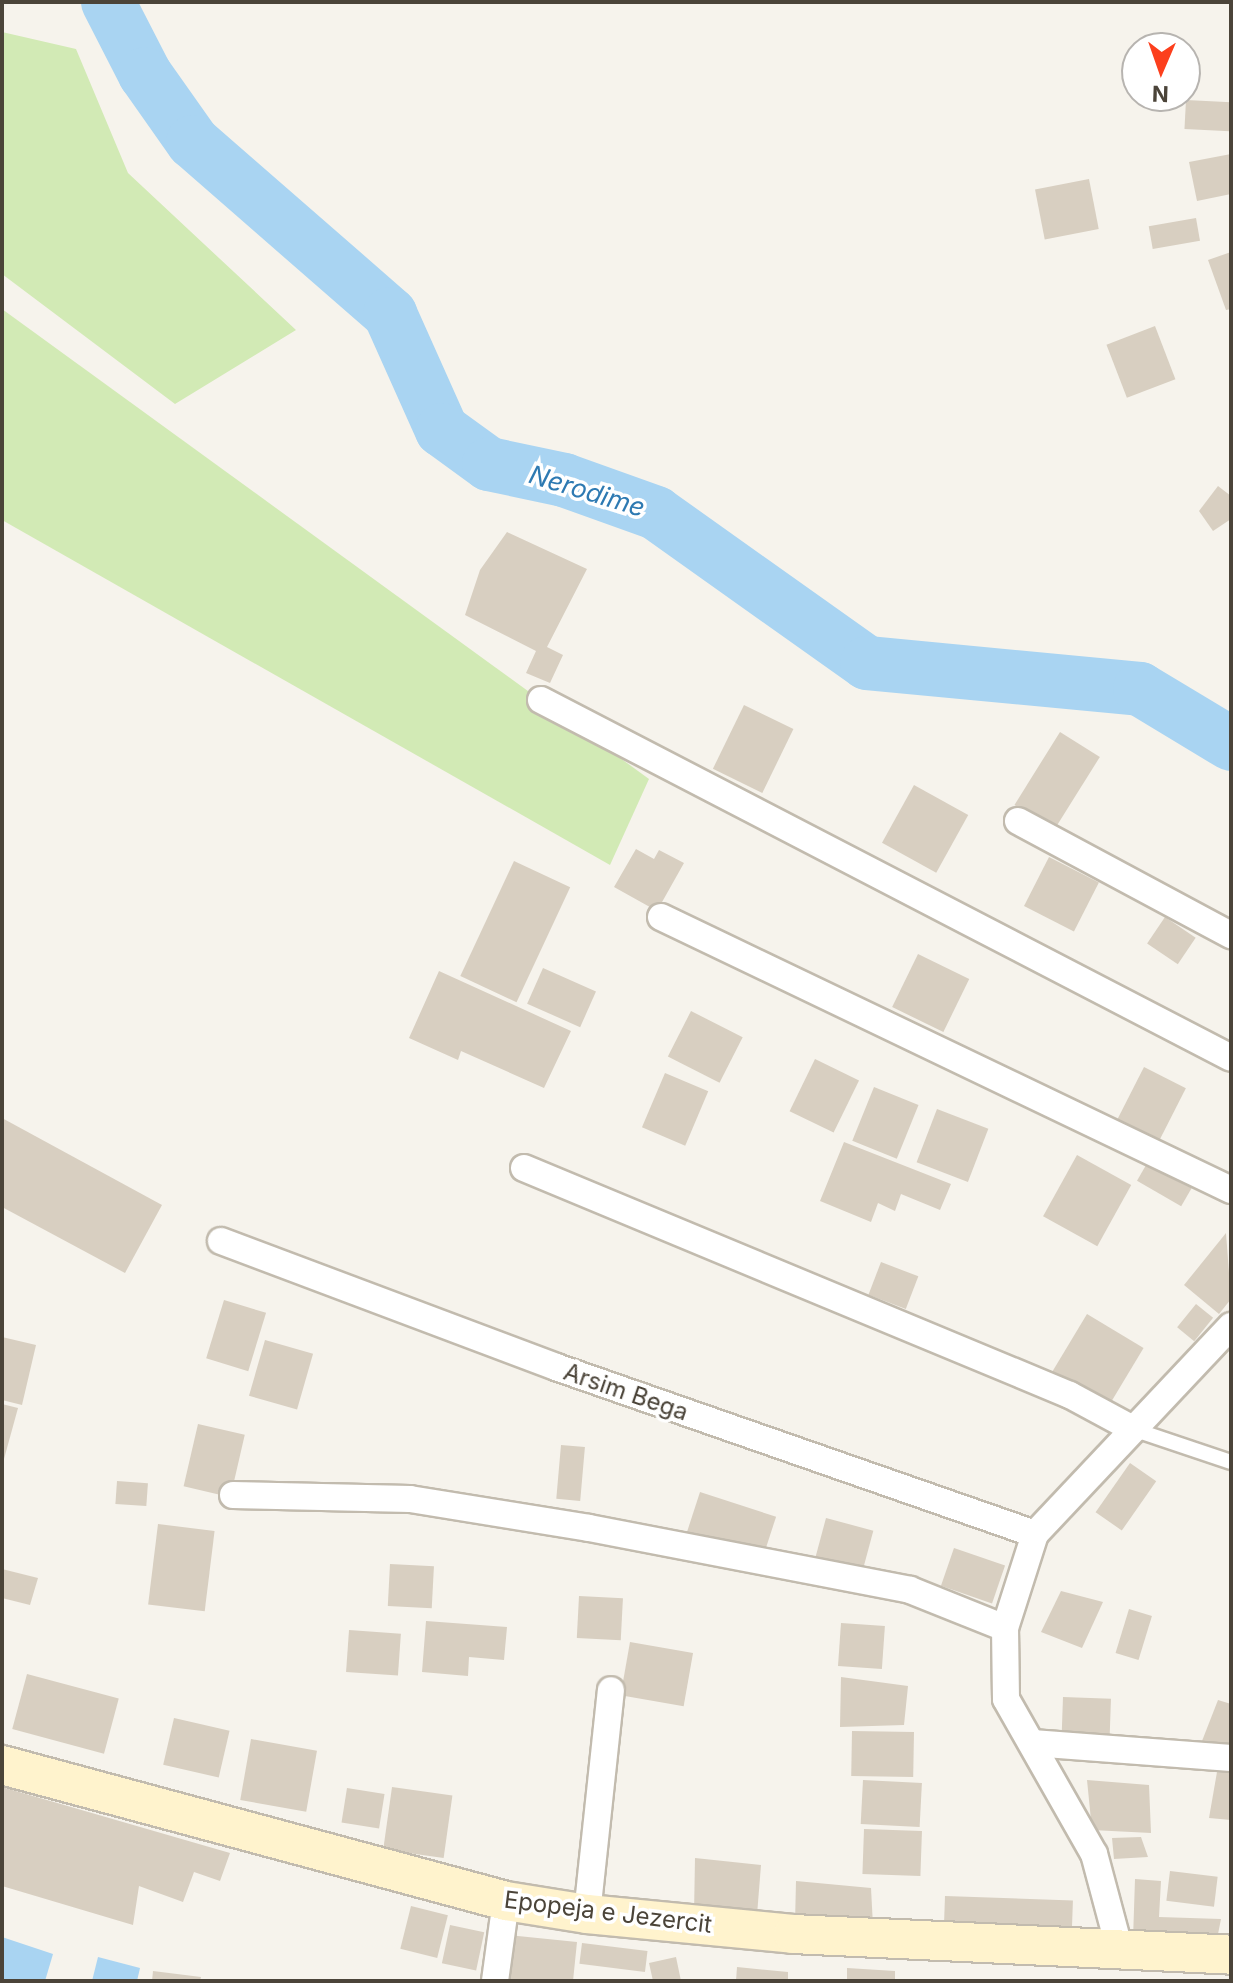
<!DOCTYPE html>
<html>
<head>
<meta charset="utf-8">
<style>
	body { margin:0 }
	#map { position:relative; width:1233px; height:1983px; overflow:hidden; background:#f6f3ec; font-family:Inter,sans-serif }
	div>[style] { position:absolute }
	.green>* { inset:0; background:#d2eab5 }
	.water>* { inset:0; background:#a9d4f2 }
	.river>* { height:54px; margin:-27px; padding:0 27px; transform-origin:27px; border-radius:27px; background:#a9d4f2 }
	.building>* { inset:0; background:#d8cfc1; transform-origin:0 0 }
	.roads { filter:drop-shadow(2px 0 #c2bbae) drop-shadow(-2px 0 #c2bbae) drop-shadow(0 2px #c2bbae) drop-shadow(0 -2px #c2bbae) }
	.lane>* { height:14px; margin:-7px; padding:0 7px; transform-origin:7px; border-radius:7px; background:#fff }
	.street>* { height:26px; margin:-13px; padding:0 13px; transform-origin:13px; border-radius:13px; background:#fff }
	.secondary>* { height:38px; margin:-19px; padding:0 19px; transform-origin:19px; border-radius:19px; background:#fff3cd }
	span { translate:-50% -50%; white-space:nowrap; text-align:center; line-height:1.15; -webkit-text-stroke:7px #fff; paint-order:stroke }
	.street-label { font-size:24px; color:#4b4439 }
	.water-label { font-size:26px; color:#2e7ab2; font-style:italic }
	.frame { position:absolute; inset:0; border:4px solid #4b4439; pointer-events:none }
	.north { position:absolute; left:1121px; top:32px; width:80px; height:80px; box-sizing:border-box; background:#fff; border:2px solid #b7b4b0; border-radius:50%; rotate:182deg; font-size:22px; font-weight:700; line-height:32px; text-align:center; color:#4b4439 }
	.north::after { content:''; display:block; margin:auto; width:28px; height:36px; background:#fc3f1d; clip-path:polygon(50% 0,100% 100%,50% 72%,0 100%) }
</style>
</head>
<body>
<div id="map">
	<div class="green">
		<div style="clip-path:polygon(2px 32px,76px 49px,128px 173px,296px 330px,175px 404px,2px 274px)"></div>
		<div style="clip-path:polygon(2px 309px,649px 779px,610px 865px,2px 520px)"></div>
	</div>
	<div class="water">
		<div style="clip-path:polygon(2px 1937px,53px 1954px,45px 1981px,2px 1981px)"></div>
		<div style="clip-path:polygon(98px 1957px,140px 1968px,137px 1981px,92px 1981px)"></div>
	</div>
	<div class="river">
		<div style="left:108px;top:2px;width:81px;rotate:62.8deg"></div>
		<div style="left:145px;top:74px;width:83px;rotate:54.8deg"></div>
		<div style="left:193px;top:142px;width:262px;rotate:41.1deg"></div>
		<div style="left:390px;top:314px;width:127px;rotate:65.9deg"></div>
		<div style="left:442px;top:430px;width:58px;rotate:35.9deg"></div>
		<div style="left:489px;top:464px;width:77px;rotate:12deg"></div>
		<div style="left:564px;top:480px;width:98px;rotate:19.7deg"></div>
		<div style="left:656px;top:513px;width:259px;rotate:35.4deg"></div>
		<div style="left:867px;top:663px;width:274px;rotate:5.4deg"></div>
		<div style="left:1140px;top:689px;width:106px;rotate:31.1deg"></div>
	</div>
	<div class="building">
		<div style="left:1186px;top:100px;width:45px;height:29px;rotate:3deg"></div>
		<div style="clip-path:polygon(1231px 154px,1231px 194px,1197px 201px,1189px 162px)"></div>
		<div style="left:1089px;top:179px;width:51px;height:55px;rotate:79deg"></div>
		<div style="left:1196px;top:218px;width:23px;height:48px;rotate:80deg"></div>
		<div style="clip-path:polygon(1231px 252px,1231px 309px,1226px 310px,1208px 260px)"></div>
		<div style="left:1155px;top:326px;width:57px;height:52px;rotate:69deg"></div>
		<div style="clip-path:polygon(1218px 486px,1231px 496px,1231px 519px,1213px 531px,1199px 511px)"></div>
		<div style="clip-path:polygon(507px 532px,587px 569px,547px 647px,563px 655px,550px 683px,526px 673px,536px 651px,465px 615px,480px 570px)"></div>
		<div style="left:744px;top:705px;width:55px;height:71px;rotate:26deg"></div>
		<div style="left:1060px;top:732px;width:47px;height:86px;rotate:32deg"></div>
		<div style="left:914px;top:785px;width:62px;height:66px;rotate:29deg"></div>
		<div style="clip-path:polygon(636px 849px,654px 859px,659px 850px,684px 863px,657px 911px,614px 887px)"></div>
		<div style="left:1049px;top:857px;width:56px;height:55px;rotate:27deg"></div>
		<div style="left:514px;top:861px;width:62px;height:127px;rotate:25deg"></div>
		<div style="left:1165px;top:917px;width:37px;height:32px;rotate:34deg"></div>
		<div style="left:918px;top:954px;width:57px;height:59px;rotate:26deg"></div>
		<div style="left:543px;top:968px;width:58px;height:39px;rotate:24deg"></div>
		<div style="clip-path:polygon(439px 971px,571px 1031px,544px 1088px,461px 1051px,458px 1060px,409px 1038px)"></div>
		<div style="left:691px;top:1011px;width:58px;height:51px;rotate:27deg"></div>
		<div style="left:815px;top:1059px;width:49px;height:58px;rotate:26deg"></div>
		<div style="left:1144px;top:1067px;width:47px;height:65px;rotate:27deg"></div>
		<div style="left:665px;top:1073px;width:47px;height:59px;rotate:23deg"></div>
		<div style="left:874px;top:1087px;width:48px;height:58px;rotate:22deg"></div>
		<div style="left:937px;top:1109px;width:55px;height:57px;rotate:21deg"></div>
		<div style="clip-path:polygon(2px 1118px,162px 1205px,125px 1273px,2px 1207px)"></div>
		<div style="clip-path:polygon(844px 1142px,951px 1184px,940px 1210px,901px 1194px,895px 1211px,878px 1203px,871px 1222px,820px 1201px)"></div>
		<div style="left:1153px;top:1153px;width:51px;height:32px;rotate:30deg"></div>
		<div style="left:1077px;top:1155px;width:62px;height:70px;rotate:29deg"></div>
		<div style="clip-path:polygon(1226px 1233px,1231px 1299px,1219px 1314px,1184px 1285px)"></div>
		<div style="left:881px;top:1262px;width:40px;height:35px;rotate:21deg"></div>
		<div style="left:224px;top:1300px;width:44px;height:61px;rotate:17deg"></div>
		<div style="left:1196px;top:1304px;width:22px;height:30px;rotate:39deg"></div>
		<div style="left:1087px;top:1314px;width:66px;height:73px;rotate:31deg"></div>
		<div style="clip-path:polygon(2px 1337px,36px 1345px,22px 1405px,2px 1400px)"></div>
		<div style="left:265px;top:1340px;width:50px;height:58px;rotate:16deg"></div>
		<div style="clip-path:polygon(2px 1404px,18px 1408px,4px 1459px,2px 1455px)"></div>
		<div style="left:198px;top:1424px;width:48px;height:64px;rotate:13deg"></div>
		<div style="left:561px;top:1445px;width:24px;height:54px;rotate:5deg"></div>
		<div style="left:1130px;top:1463px;width:32px;height:60px;rotate:35deg"></div>
		<div style="left:117px;top:1481px;width:31px;height:23px;rotate:4deg"></div>
		<div style="left:700px;top:1492px;width:80px;height:46px;rotate:18deg"></div>
		<div style="left:826px;top:1518px;width:49px;height:49px;rotate:15deg"></div>
		<div style="left:158px;top:1524px;width:57px;height:81px;rotate:7deg"></div>
		<div style="left:954px;top:1548px;width:54px;height:40px;rotate:19deg"></div>
		<div style="left:390px;top:1564px;width:44px;height:42px;rotate:3deg"></div>
		<div style="clip-path:polygon(2px 1569px,38px 1578px,30px 1605px,2px 1598px)"></div>
		<div style="clip-path:polygon(1061px 1591px,1103px 1602px,1082px 1648px,1041px 1632px)"></div>
		<div style="left:579px;top:1596px;width:44px;height:42px;rotate:3deg"></div>
		<div style="left:1129px;top:1609px;width:24px;height:46px;rotate:17deg"></div>
		<div style="clip-path:polygon(426px 1621px,507px 1627px,504px 1660px,469px 1657px,468px 1676px,422px 1672px)"></div>
		<div style="left:841px;top:1623px;width:44px;height:43px;rotate:4deg"></div>
		<div style="left:349px;top:1630px;width:52px;height:42px;rotate:4deg"></div>
		<div style="left:630px;top:1642px;width:64px;height:54px;rotate:10deg"></div>
		<div style="left:27px;top:1674px;width:95px;height:57px;rotate:15deg"></div>
		<div style="clip-path:polygon(841px 1677px,908px 1686px,904px 1725px,840px 1727px)"></div>
		<div style="left:1063px;top:1697px;width:48px;height:37px;rotate:2deg"></div>
		<div style="clip-path:polygon(1218px 1700px,1231px 1704px,1231px 1746px,1202px 1741px)"></div>
		<div style="left:174px;top:1718px;width:57px;height:48px;rotate:13deg"></div>
		<div style="left:852px;top:1731px;width:62px;height:45px;rotate:1deg"></div>
		<div style="left:251px;top:1739px;width:67px;height:62px;rotate:10deg"></div>
		<div style="clip-path:polygon(1217px 1772px,1231px 1773px,1231px 1820px,1209px 1818px)"></div>
		<div style="left:863px;top:1780px;width:59px;height:44px;rotate:3deg"></div>
		<div style="clip-path:polygon(1087px 1780px,1149px 1785px,1151px 1833px,1092px 1830px)"></div>
		<div style="clip-path:polygon(2px 1787px,230px 1853px,220px 1881px,194px 1872px,183px 1902px,139px 1886px,133px 1925px,2px 1886px)"></div>
		<div style="left:392px;top:1787px;width:61px;height:63px;rotate:8deg"></div>
		<div style="left:347px;top:1788px;width:38px;height:35px;rotate:9deg"></div>
		<div style="left:864px;top:1829px;width:58px;height:45px;rotate:2deg"></div>
		<div style="clip-path:polygon(1141px 1837px,1148px 1857px,1114px 1859px,1112px 1838px)"></div>
		<div style="clip-path:polygon(695px 1858px,761px 1865px,757px 1915px,694px 1914px)"></div>
		<div style="left:1170px;top:1871px;width:48px;height:30px;rotate:7deg"></div>
		<div style="clip-path:polygon(1135px 1879px,1161px 1881px,1159px 1917px,1221px 1919px,1216px 1944px,1133px 1939px)"></div>
		<div style="clip-path:polygon(796px 1881px,871px 1888px,873px 1926px,795px 1923px)"></div>
		<div style="left:945px;top:1896px;width:128px;height:35px;rotate:2deg"></div>
		<div style="left:411px;top:1906px;width:38px;height:44px;rotate:14deg"></div>
		<div style="left:450px;top:1925px;width:35px;height:39px;rotate:12deg"></div>
		<div style="clip-path:polygon(507px 1935px,577px 1942px,573px 1981px,502px 1981px)"></div>
		<div style="left:582px;top:1943px;width:66px;height:21px;rotate:7deg"></div>
		<div style="clip-path:polygon(676px 1957px,681px 1981px,653px 1981px,649px 1963px)"></div>
		<div style="clip-path:polygon(737px 1967px,788px 1972px,788px 1981px,736px 1981px)"></div>
		<div style="clip-path:polygon(847px 1968px,895px 1971px,895px 1981px,847px 1981px)"></div>
		<div style="clip-path:polygon(153px 1971px,201px 1977px,200px 1981px,152px 1981px)"></div>
	</div>
	<div class="roads">
		<div class="lane">
			<div style="left:1133px;top:1429px;width:103px;rotate:18.6deg"></div>
		</div>
		<div class="street">
			<div style="left:541px;top:700px;width:777px;rotate:27.42deg"></div>
			<div style="left:1018px;top:821px;width:242px;rotate:28.2deg"></div>
			<div style="left:661px;top:917px;width:632px;rotate:25.59deg"></div>
			<div style="left:524px;top:1168px;width:591px;rotate:22.58deg"></div>
			<div style="left:1070px;top:1395px;width:72px;rotate:28.4deg"></div>
			<div style="left:221px;top:1241px;width:358px;rotate:20.6deg"></div>
			<div style="left:556px;top:1367px;width:507px;rotate:19.22deg"></div>
			<div style="left:233px;top:1495px;width:177px;rotate:1.3deg"></div>
			<div style="left:410px;top:1499px;width:181px;rotate:9.2deg"></div>
			<div style="left:589px;top:1528px;width:327px;rotate:10.9deg"></div>
			<div style="left:910px;top:1590px;width:102px;rotate:21.8deg"></div>
			<div style="left:1032px;top:1743px;width:200px;rotate:4.3deg"></div>
			<div style="left:587px;top:1914px;width:225px;rotate:-83.9deg"></div>
			<div style="left:1119px;top:1947px;width:96px;rotate:-105deg"></div>
			<div style="left:1094px;top:1854px;width:178px;rotate:-119.6deg"></div>
			<div style="left:1006px;top:1699px;width:71px;rotate:-90.8deg"></div>
			<div style="left:1005px;top:1628px;width:99px;rotate:-72.3deg"></div>
			<div style="left:1035px;top:1534px;width:286px;rotate:-46.7deg"></div>
			<div style="left:495px;top:1981px;width:81px;rotate:-82.2deg"></div>
		</div>
		<div class="secondary">
			<div style="left:2px;top:1765px;width:522px;rotate:15.1deg"></div>
			<div style="left:506px;top:1901px;width:82px;rotate:9.1deg"></div>
			<div style="left:587px;top:1914px;width:207px;rotate:5.5deg"></div>
			<div style="left:793px;top:1934px;width:439px;rotate:2.7deg"></div>
		</div>
	</div>
	<div class="street-label">
		<span style="left:626px;top:1392px;rotate:19deg">Arsim Bega</span>
		<span style="left:608px;top:1912px;rotate:7deg">Epopeja e Jezercit</span>
	</div>
	<div class="water-label">
		<span style="left:587px;top:491px;rotate:17deg">Nerodime</span>
	</div>
	<div class="frame"></div>
	<div class="north">N</div>
</div>
</body>
</html>
